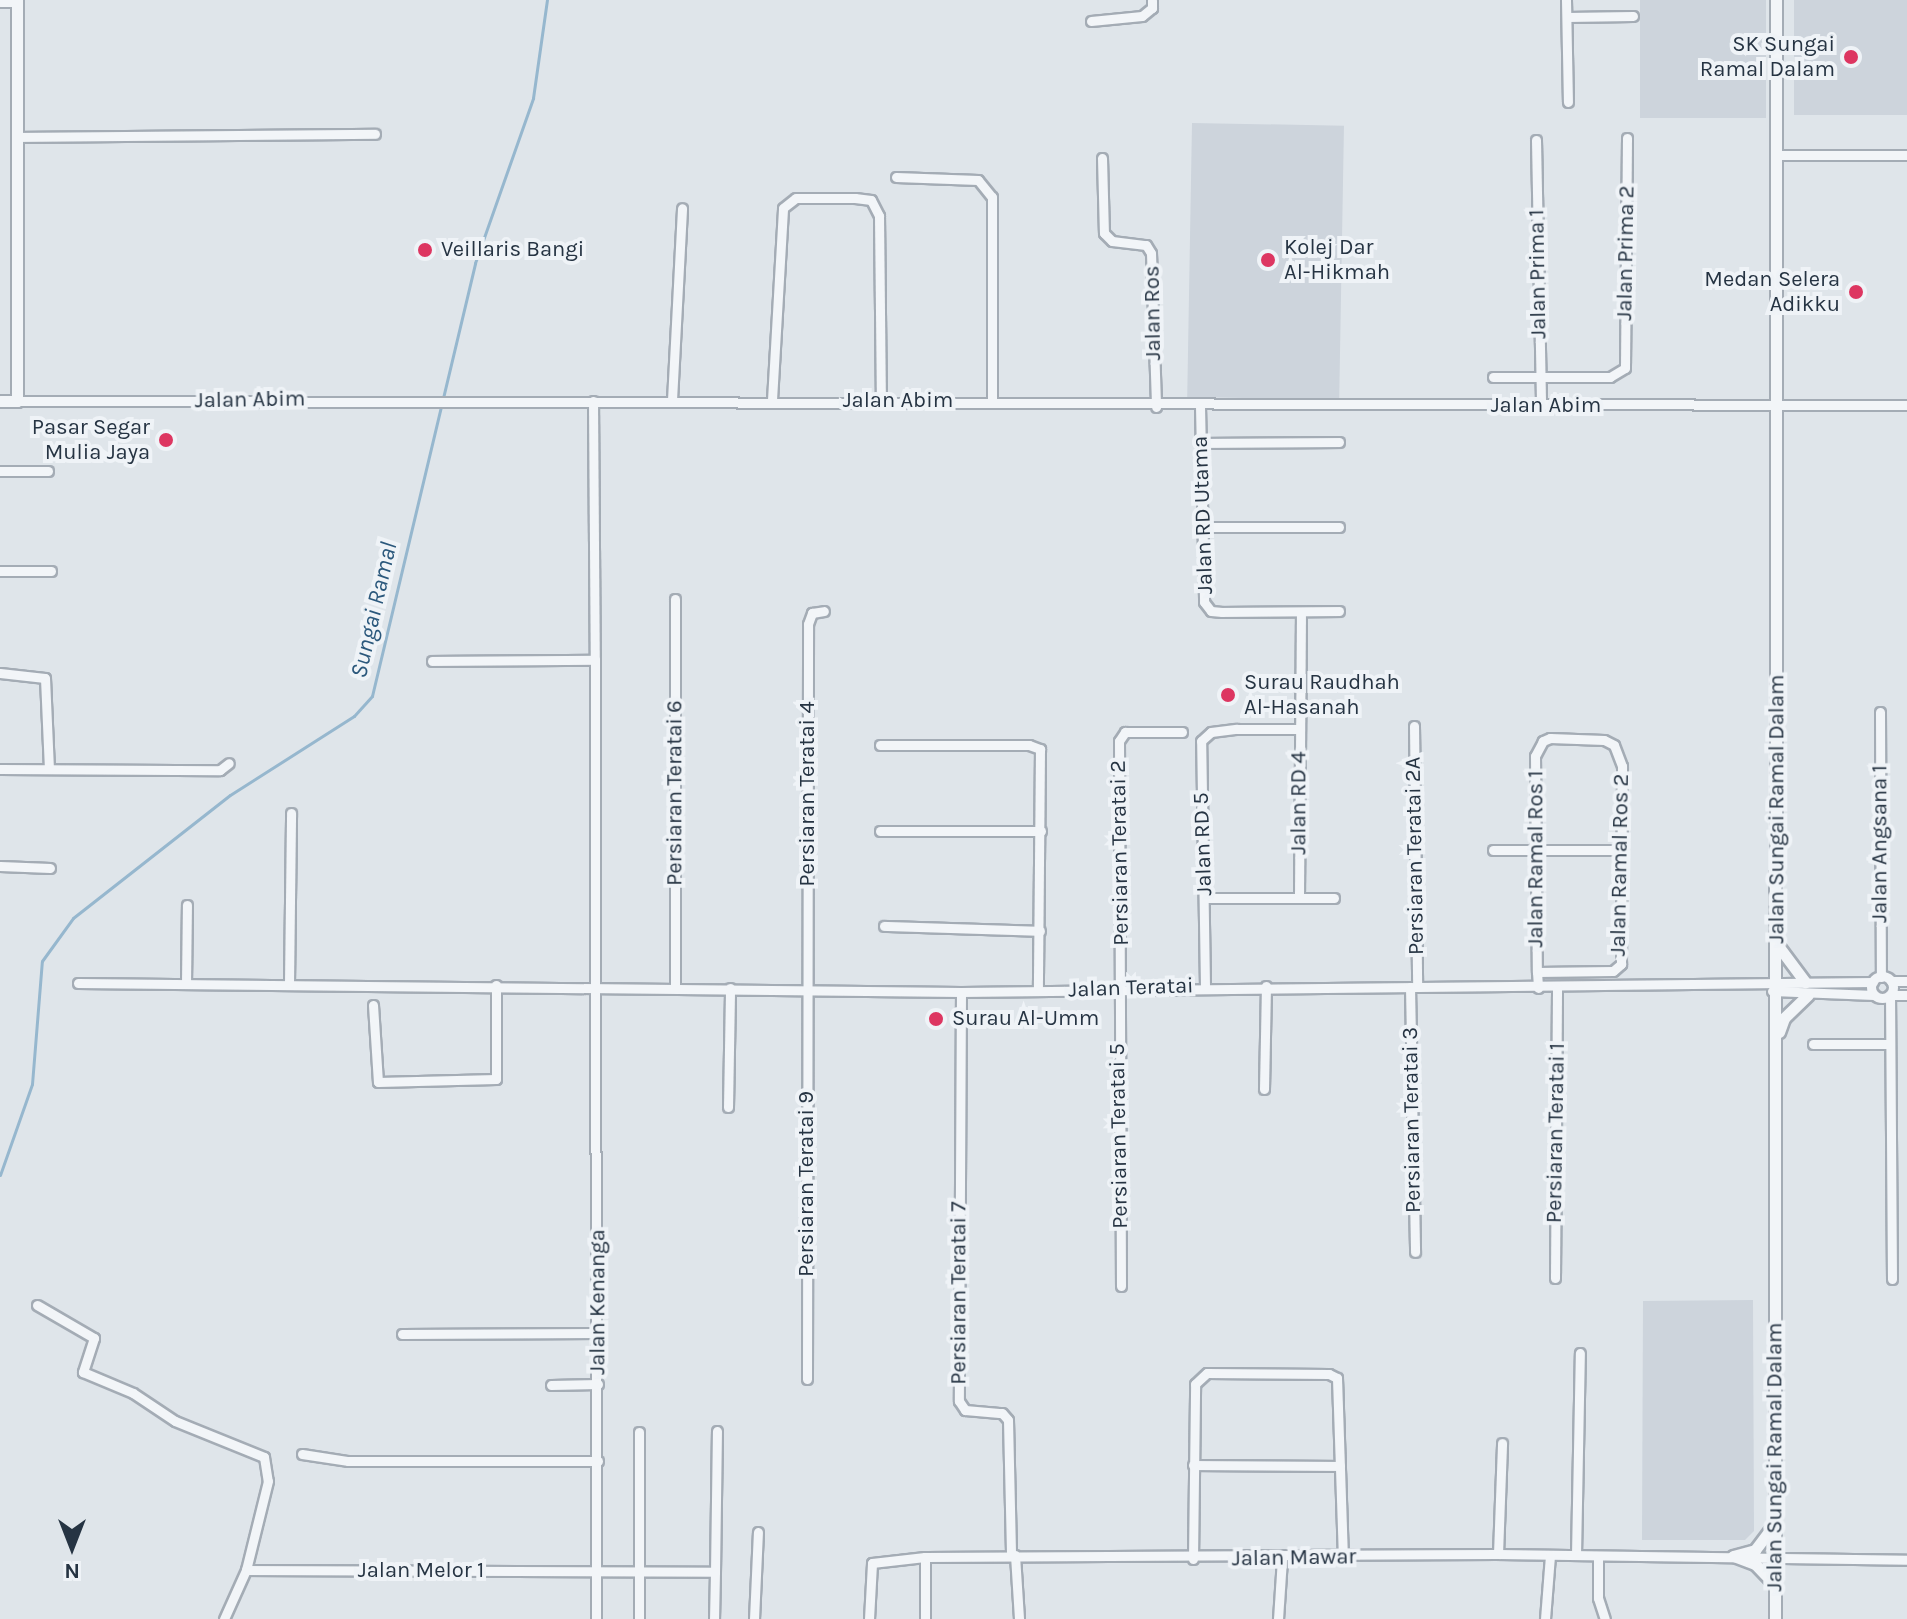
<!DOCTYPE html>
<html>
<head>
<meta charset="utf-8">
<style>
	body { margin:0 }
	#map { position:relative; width:1907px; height:1619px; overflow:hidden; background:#dfe5ea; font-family:Karla,sans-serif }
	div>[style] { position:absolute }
	.built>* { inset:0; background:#cdd4dc; transform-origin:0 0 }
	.stream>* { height:3px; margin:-1.5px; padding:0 1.5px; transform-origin:1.5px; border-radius:1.5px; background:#96b7ce }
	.roads { filter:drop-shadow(2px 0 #a4acb5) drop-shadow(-2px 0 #a4acb5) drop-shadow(0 2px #a4acb5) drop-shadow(0 -2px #a4acb5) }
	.minor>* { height:9px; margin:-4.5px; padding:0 4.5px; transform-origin:4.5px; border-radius:4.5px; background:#f2f5f8 }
	.minor>.ring { margin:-4.5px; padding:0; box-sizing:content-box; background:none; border:9px solid #f2f5f8; border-radius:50% }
	.tertiary>* { height:11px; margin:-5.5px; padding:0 5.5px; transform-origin:5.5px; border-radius:5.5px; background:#f2f5f8 }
	.dots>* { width:22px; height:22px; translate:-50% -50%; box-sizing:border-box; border:4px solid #eff3f7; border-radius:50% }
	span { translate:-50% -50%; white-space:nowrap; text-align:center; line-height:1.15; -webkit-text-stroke:8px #eff3f7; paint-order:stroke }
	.poi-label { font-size:22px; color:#263443 }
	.right { translate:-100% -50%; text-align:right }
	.left { translate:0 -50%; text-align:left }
	.street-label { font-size:22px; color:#263443 }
	.water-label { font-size:24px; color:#2b587c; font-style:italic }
	.north { position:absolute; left:32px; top:1507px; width:80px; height:80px; -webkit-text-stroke:6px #eff3f7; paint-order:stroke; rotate:180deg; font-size:22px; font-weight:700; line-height:32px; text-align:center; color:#263443 }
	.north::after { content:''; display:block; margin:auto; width:28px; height:36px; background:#263443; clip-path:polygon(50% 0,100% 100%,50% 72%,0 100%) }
</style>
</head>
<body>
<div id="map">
	<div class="built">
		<div style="left:1640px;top:0;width:126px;height:118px"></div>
		<div style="left:1794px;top:0;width:113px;height:115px"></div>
		<div style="left:1192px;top:123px;width:152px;height:274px;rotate:1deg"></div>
		<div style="clip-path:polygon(1753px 1300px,1754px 1531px,1745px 1540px,1642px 1540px,1643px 1301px)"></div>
	</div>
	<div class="stream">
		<div style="left:0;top:1175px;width:96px;rotate:-70.6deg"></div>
		<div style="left:32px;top:1084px;width:123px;rotate:-85.4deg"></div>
		<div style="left:42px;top:961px;width:53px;rotate:-54.2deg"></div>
		<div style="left:73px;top:918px;width:199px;rotate:-38.1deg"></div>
		<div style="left:230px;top:795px;width:147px;rotate:-32.5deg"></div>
		<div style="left:354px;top:716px;width:27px;rotate:-48deg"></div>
		<div style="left:372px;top:696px;width:445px;rotate:-76.6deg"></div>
		<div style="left:475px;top:263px;width:175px;rotate:-70.6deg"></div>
		<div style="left:533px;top:98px;width:99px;rotate:-81.9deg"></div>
	</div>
	<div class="roads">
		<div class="minor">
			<div style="left:1566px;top:0;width:102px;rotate:88.9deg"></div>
			<div style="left:0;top:2px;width:17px"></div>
			<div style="left:1567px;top:17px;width:66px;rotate:-0.9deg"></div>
			<div style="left:1091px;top:21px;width:51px;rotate:-5.6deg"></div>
			<div style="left:1142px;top:16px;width:13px;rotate:-39deg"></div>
			<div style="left:1152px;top:8px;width:8px;rotate:-90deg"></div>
			<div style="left:17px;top:137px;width:358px;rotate:-0.5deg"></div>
			<div style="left:1536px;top:140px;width:268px;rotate:88.9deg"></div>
			<div style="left:1778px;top:155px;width:129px"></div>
			<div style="left:1102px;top:158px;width:75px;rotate:88.5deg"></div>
			<div style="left:1104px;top:233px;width:11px;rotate:45deg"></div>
			<div style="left:1112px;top:241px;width:34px;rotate:7deg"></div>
			<div style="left:1146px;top:245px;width:9px;rotate:58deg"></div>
			<div style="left:1151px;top:253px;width:154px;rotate:88.1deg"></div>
			<div style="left:896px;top:177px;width:82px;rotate:2.1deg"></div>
			<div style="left:978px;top:180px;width:22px;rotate:51deg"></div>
			<div style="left:992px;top:197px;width:204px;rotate:90deg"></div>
			<div style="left:1493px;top:377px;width:117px"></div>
			<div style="left:1610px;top:377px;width:17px;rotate:-31deg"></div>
			<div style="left:1625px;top:368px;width:230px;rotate:-89.5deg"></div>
			<div style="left:672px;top:400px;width:192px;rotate:-87deg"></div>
			<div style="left:772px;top:400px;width:192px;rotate:-86.7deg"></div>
			<div style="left:783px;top:208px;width:16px;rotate:-38deg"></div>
			<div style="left:796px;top:198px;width:59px"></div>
			<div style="left:855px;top:198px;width:16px;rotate:7deg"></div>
			<div style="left:871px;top:200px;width:18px;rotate:63deg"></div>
			<div style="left:879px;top:216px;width:186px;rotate:89.4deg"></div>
			<div style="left:17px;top:401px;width:1890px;rotate:0.12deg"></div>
			<div style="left:593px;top:401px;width:259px;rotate:89.6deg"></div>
			<div style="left:1200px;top:406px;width:196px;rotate:88.8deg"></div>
			<div style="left:1204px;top:602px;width:11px;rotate:52deg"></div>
			<div style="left:1211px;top:611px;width:11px;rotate:5deg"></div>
			<div style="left:1222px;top:612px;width:117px;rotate:-0.5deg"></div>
			<div style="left:1201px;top:443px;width:138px;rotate:-0.4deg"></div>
			<div style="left:0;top:471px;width:48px"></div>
			<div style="left:1200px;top:527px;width:139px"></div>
			<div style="left:0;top:571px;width:51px"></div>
			<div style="left:675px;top:599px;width:388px;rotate:90deg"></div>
			<div style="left:432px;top:661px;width:163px;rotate:-0.4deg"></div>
			<div style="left:595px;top:660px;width:959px;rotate:89.94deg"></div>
			<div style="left:0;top:673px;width:45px;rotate:6.3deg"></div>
			<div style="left:45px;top:678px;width:91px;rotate:87.5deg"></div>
			<div style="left:1880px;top:712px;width:265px;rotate:89.8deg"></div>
			<div style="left:1414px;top:726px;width:261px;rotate:89.3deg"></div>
			<div style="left:880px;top:745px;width:149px"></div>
			<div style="left:1029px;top:745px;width:12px;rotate:20deg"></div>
			<div style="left:1040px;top:749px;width:242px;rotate:90.5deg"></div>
			<div style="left:0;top:769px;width:220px;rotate:0.3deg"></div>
			<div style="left:220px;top:770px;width:11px;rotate:-38deg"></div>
			<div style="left:880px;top:831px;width:161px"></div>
			<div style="left:1493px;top:850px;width:129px"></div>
			<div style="left:0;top:866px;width:50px;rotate:2.3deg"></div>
			<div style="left:1299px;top:897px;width:285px;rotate:-89.6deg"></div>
			<div style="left:1205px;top:898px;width:129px"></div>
			<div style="left:884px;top:926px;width:156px;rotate:1.8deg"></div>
			<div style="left:1537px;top:972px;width:76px;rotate:-0.8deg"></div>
			<div style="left:1613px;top:971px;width:11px;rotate:-41deg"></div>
			<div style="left:1621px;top:964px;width:198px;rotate:-89.7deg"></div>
			<div style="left:1622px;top:766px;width:22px;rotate:-111deg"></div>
			<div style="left:1614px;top:745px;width:11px;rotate:-153deg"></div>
			<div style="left:1604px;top:740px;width:54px;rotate:-177.9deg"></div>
			<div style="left:1550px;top:738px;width:8px;rotate:157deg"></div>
			<div style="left:1543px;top:741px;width:17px;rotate:118deg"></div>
			<div style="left:1535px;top:756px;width:216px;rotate:89.5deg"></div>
			<div style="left:1537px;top:972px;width:16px;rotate:86deg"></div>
			<div class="ring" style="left:1871px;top:976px;width:13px;height:13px"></div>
			<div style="left:1891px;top:981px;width:16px"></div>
			<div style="left:78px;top:983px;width:883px;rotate:0.58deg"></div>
			<div style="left:961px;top:992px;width:912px;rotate:-0.63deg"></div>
			<div style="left:186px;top:983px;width:78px;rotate:-89.3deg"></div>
			<div style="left:289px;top:983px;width:170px;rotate:-89.3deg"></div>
			<div style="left:1205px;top:986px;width:245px;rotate:-90.9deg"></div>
			<div style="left:1201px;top:741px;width:13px;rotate:-42deg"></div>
			<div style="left:1211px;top:732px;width:26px;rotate:-7deg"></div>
			<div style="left:1237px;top:729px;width:63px"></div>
			<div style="left:1410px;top:987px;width:265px;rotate:88.9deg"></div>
			<div style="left:1772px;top:991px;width:102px;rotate:2.2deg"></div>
			<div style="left:961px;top:992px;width:409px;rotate:90.3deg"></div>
			<div style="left:959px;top:1401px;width:11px;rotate:56deg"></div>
			<div style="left:965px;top:1410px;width:37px;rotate:5deg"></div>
			<div style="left:1002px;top:1413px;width:9px;rotate:49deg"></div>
			<div style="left:1008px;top:1420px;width:134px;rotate:88.7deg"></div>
			<div style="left:373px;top:1005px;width:77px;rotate:86.3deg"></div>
			<div style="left:378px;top:1082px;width:118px;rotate:-1.5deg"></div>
			<div style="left:496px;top:1079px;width:94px;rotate:-90deg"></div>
			<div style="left:1813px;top:1044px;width:77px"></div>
			<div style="left:1264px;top:1089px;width:103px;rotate:-88.9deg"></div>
			<div style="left:728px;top:1107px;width:119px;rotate:-89deg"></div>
			<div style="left:1555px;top:1278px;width:290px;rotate:-89.6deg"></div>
			<div style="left:1892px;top:1279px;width:284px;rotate:-90.4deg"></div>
			<div style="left:1890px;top:995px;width:17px"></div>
			<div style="left:1121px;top:1286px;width:545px;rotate:-90.21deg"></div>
			<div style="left:1119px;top:741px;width:11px;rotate:-56deg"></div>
			<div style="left:1125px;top:732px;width:57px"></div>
			<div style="left:37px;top:1305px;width:66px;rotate:30.1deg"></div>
			<div style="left:94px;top:1338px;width:36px;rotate:108deg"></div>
			<div style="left:83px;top:1372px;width:54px;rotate:22.8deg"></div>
			<div style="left:133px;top:1393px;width:50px;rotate:33.7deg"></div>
			<div style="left:175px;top:1421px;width:96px;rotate:22deg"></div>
			<div style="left:264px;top:1457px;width:24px;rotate:81deg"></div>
			<div style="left:268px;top:1481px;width:92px;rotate:103.9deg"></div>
			<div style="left:246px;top:1570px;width:54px;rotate:114.2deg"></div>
			<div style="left:402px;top:1334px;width:196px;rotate:-0.3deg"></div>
			<div style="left:807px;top:1379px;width:755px;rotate:-89.92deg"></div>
			<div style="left:808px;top:624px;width:12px;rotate:-70deg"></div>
			<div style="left:812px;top:613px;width:12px;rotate:-9deg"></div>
			<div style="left:551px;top:1385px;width:47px;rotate:-1.2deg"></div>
			<div style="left:302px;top:1454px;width:47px;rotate:8.7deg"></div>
			<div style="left:348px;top:1461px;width:250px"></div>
			<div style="left:1193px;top:1465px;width:147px;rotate:0.4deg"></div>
			<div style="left:1498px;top:1554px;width:111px;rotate:-87.9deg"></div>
			<div style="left:1015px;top:1555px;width:64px;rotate:86.4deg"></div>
			<div style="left:1576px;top:1555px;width:202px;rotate:-88.9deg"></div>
			<div style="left:1598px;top:1556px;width:42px;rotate:90deg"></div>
			<div style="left:1598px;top:1598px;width:22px;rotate:72deg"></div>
			<div style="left:925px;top:1557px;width:62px;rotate:90deg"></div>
			<div style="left:1193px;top:1559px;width:175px;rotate:-89.3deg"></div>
			<div style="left:1195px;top:1384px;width:16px;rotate:-43deg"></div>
			<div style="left:1207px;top:1373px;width:122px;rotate:0.5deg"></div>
			<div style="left:1329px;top:1374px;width:9px;rotate:27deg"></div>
			<div style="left:1337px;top:1378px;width:179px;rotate:88.1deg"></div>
			<div style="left:246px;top:1570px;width:469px;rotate:0.2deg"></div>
			<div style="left:715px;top:1572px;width:47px;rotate:91.2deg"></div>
			<div style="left:715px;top:1572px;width:141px;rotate:-89.2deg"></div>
			<div style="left:639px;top:1619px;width:187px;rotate:-90deg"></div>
			<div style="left:754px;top:1619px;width:87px;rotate:-87.4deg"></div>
			<div style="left:869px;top:1619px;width:56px;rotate:-86.9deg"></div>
			<div style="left:872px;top:1563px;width:53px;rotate:-6.5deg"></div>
			<div style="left:925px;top:1557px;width:573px;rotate:-0.3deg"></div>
			<div style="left:1498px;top:1554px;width:409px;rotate:0.8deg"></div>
			<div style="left:1278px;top:1619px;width:61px;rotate:-86.2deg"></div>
			<div style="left:1545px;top:1619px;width:64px;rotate:-85.5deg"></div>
		</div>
		<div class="tertiary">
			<div style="left:0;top:401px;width:17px"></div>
			<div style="left:17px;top:401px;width:401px;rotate:-90deg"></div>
			<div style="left:1779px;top:947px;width:44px;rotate:53.4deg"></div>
			<div style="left:1779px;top:1032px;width:15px;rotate:-70deg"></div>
			<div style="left:1784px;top:1018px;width:33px;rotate:-44deg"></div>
			<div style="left:1733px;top:1556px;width:23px;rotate:-15deg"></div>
			<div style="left:1755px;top:1550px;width:31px;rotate:-53deg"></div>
			<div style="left:1734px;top:1556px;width:22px;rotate:21deg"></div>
			<div style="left:1755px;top:1564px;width:28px;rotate:46deg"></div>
			<div style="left:1775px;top:1619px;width:1619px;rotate:-89.96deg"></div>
		</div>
	</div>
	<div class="dots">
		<div style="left:1851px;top:57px;background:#dd3661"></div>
		<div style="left:425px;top:250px;background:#dd3661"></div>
		<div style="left:1268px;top:260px;background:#dd3661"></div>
		<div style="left:1856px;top:292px;background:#dd3661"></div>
		<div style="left:166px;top:440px;background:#dd3661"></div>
		<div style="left:1228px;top:695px;background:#dd3661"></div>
		<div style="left:936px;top:1019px;background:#dd3661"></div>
	</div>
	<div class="poi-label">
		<span class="right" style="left:1835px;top:57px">SK Sungai<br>Ramal Dalam</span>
		<span class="left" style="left:1284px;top:260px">Kolej Dar<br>Al-Hikmah</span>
		<span class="left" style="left:441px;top:250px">Veillaris Bangi</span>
		<span class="right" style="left:1840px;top:292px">Medan Selera<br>Adikku</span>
		<span class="right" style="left:150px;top:440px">Pasar Segar<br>Mulia Jaya</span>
		<span class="left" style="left:1244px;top:695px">Surau Raudhah<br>Al-Hasanah</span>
		<span class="left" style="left:952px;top:1019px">Surau Al-Umm</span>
	</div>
	<div class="street-label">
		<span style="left:1626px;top:253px;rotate:-89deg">Jalan Prima 2</span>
		<span style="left:1538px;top:274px;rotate:-91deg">Jalan Prima 1</span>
		<span style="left:1153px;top:313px;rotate:-91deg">Jalan Ros</span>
		<span style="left:250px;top:400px;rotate:-1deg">Jalan Abim</span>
		<span style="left:898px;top:401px">Jalan Abim</span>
		<span style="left:1546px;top:406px">Jalan Abim</span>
		<span style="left:1203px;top:515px;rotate:-92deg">Jalan RD Utama</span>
		<span style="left:675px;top:793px;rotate:-90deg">Persiaran Teratai 6</span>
		<span style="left:808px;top:794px;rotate:-90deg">Persiaran Teratai 4</span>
		<span style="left:1299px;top:803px;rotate:-90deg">Jalan RD 4</span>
		<span style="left:1777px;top:809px;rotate:-90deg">Jalan Sungai Ramal Dalam</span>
		<span style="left:1203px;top:844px;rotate:-92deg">Jalan RD 5</span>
		<span style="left:1880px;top:844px;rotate:-90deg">Jalan Angsana 1</span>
		<span style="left:1120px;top:853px;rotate:-91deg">Persiaran Teratai 2</span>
		<span style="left:1415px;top:856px;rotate:-91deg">Persiaran Teratai 2A</span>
		<span style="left:1536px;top:859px;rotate:-90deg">Jalan Ramal Ros 1</span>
		<span style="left:1620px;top:865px;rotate:-89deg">Jalan Ramal Ros 2</span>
		<span style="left:1131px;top:988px;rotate:-2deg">Jalan Teratai</span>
		<span style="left:1412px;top:1120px;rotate:-91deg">Persiaran Teratai 3</span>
		<span style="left:1556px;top:1133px;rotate:-89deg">Persiaran Teratai 1</span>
		<span style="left:1119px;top:1136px;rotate:-91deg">Persiaran Teratai 5</span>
		<span style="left:807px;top:1184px;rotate:-90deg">Persiaran Teratai 9</span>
		<span style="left:959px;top:1293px;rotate:-90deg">Persiaran Teratai 7</span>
		<span style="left:598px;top:1302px;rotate:-90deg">Jalan Kenanga</span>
		<span style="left:1775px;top:1457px;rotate:-90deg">Jalan Sungai Ramal Dalam</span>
		<span style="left:1294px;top:1558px;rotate:-1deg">Jalan Mawar</span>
		<span style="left:421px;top:1571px">Jalan Melor 1</span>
	</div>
	<div class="water-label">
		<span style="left:374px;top:610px;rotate:-77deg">Sungai Ramal</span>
	</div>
	<div class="north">N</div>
</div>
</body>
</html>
